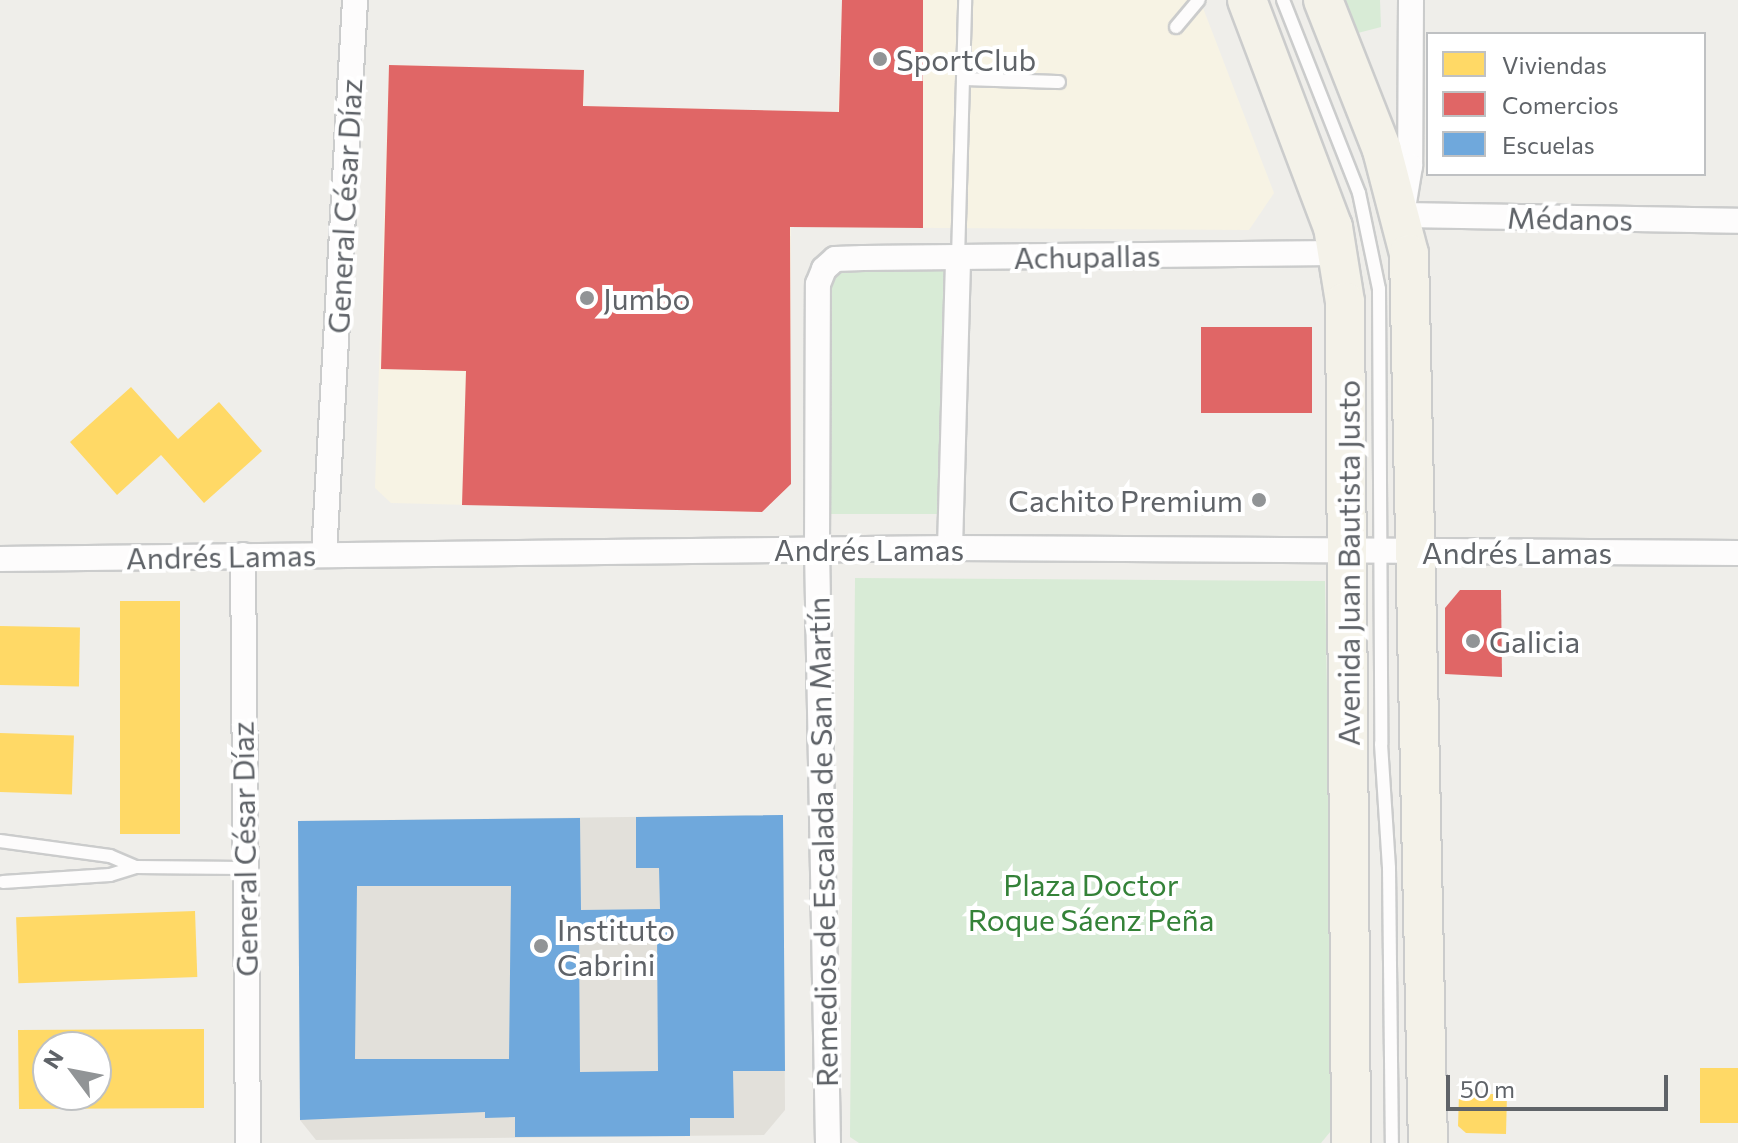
<!DOCTYPE html>
<html>
<head>
<meta charset="utf-8">
<style>
	body { margin:0 }
	#map { position:relative; width:1738px; height:1143px; overflow:hidden; background:#efeeea; font-family:Commissioner,sans-serif }
	div>[style] { position:absolute }
	.commercial>* { inset:0; background:#f7f3e4 }
	.education>* { inset:0; background:#e2e0da }
	.green>* { inset:0; background:#d8ebd6; transform-origin:0 0 }
	.homes>* { inset:0; background:#ffd966; transform-origin:0 0 }
	.shops>* { inset:0; background:#e06666; transform-origin:0 0 }
	.schools>* { inset:0; background:#6fa8dc }
	.roads { filter:drop-shadow(2px 0 #cbcccc) drop-shadow(-2px 0 #cbcccc) drop-shadow(0 2px #cbcccc) drop-shadow(0 -2px #cbcccc) }
	.lane>* { height:12px; margin:-6px; padding:0 6px; transform-origin:6px; border-radius:6px; background:#fdfcfc }
	.street>* { height:24px; margin:-12px; padding:0 12px; transform-origin:12px; border-radius:12px; background:#fdfcfc }
	.primary>* { height:38px; margin:-19px; padding:0 19px; transform-origin:19px; border-radius:19px; background:#f4f2e9 }
	.dots>* { width:22px; height:22px; translate:-50% -50%; box-sizing:border-box; border:4px solid #fff; border-radius:50% }
	span { translate:-50% -50%; white-space:nowrap; text-align:center; line-height:1.15; -webkit-text-stroke:8px #fff; paint-order:stroke }
	.poi-label { font-size:30px; color:#5f6368 }
	.left { translate:0 -50%; text-align:left }
	.right { translate:-100% -50%; text-align:right }
	.street-label { font-size:30px; color:#5f6368 }
	.park-label { font-size:30px; color:#348238 }
	.legend { position:absolute; left:1426px; top:32px; width:280px; height:144px; box-sizing:border-box; background:#fff; border:2px solid #bfc1c3; margin:0; padding:10px 14px; list-style:none; font-size:24px; color:#5f6368 }
	.legend li { display:flex; align-items:center; gap:16px; height:40px }
	.legend b { width:40px; border:2px solid #bfc1c3 }
	.north { position:absolute; left:32px; top:1031px; width:80px; height:80px; box-sizing:border-box; background:#fff; border:2px solid #bfc1c3; border-radius:50%; rotate:302deg; font-size:22px; font-weight:700; line-height:32px; text-align:center; color:#5f6368 }
	.north::after { content:''; display:block; margin:auto; width:28px; height:36px; background:#919496; clip-path:polygon(50% 0,100% 100%,50% 72%,0 100%) }
	.scale { position:absolute; left:1446px; top:1075px; width:222px; height:36px; box-sizing:border-box; border:4px solid #5f6368; border-top:0; padding-left:10px; font-size:24px; line-height:28px; white-space:nowrap; color:#5f6368; -webkit-text-stroke:6px #fff; paint-order:stroke }
</style>
</head>
<body>
<div id="map">
	<div class="commercial">
		<div style="clip-path:polygon(842px 0,1200px 0,1274px 193px,1249px 230px,791px 227px,791px 484px,762px 512px,391px 503px,375px 488px,389px 65px,584px 70px,584px 106px,838px 112px)"></div>
	</div>
	<div class="education">
		<div style="clip-path:polygon(783px 815px,785px 1110px,764px 1135px,316px 1140px,300px 1120px,298px 821px)"></div>
	</div>
	<div class="green">
		<div style="clip-path:polygon(1341px 0,1380px 0,1381px 27px,1354px 34px)"></div>
		<div style="left:826px;top:263px;width:135px;height:251px"></div>
		<div style="clip-path:polygon(855px 578px,1325px 581px,1335px 1126px,1321px 1143px,859px 1143px,850px 1137px)"></div>
	</div>
	<div class="homes">
		<div style="clip-path:polygon(131px 387px,178px 439px,219px 402px,262px 451px,204px 503px,161px 455px,117px 495px,70px 442px)"></div>
		<div style="left:120px;top:601px;width:60px;height:233px"></div>
		<div style="left:0;top:626px;width:80px;height:59px;rotate:1deg"></div>
		<div style="left:0;top:733px;width:74px;height:59px;rotate:2deg"></div>
		<div style="left:195px;top:911px;width:66px;height:179px;rotate:88deg"></div>
		<div style="clip-path:polygon(evenodd,204px 1029px,204px 1108px,19px 1109px,18px 1030px,204px 1029px,48px 1047px,96px 1047px,96px 1095px,48px 1095px,48px 1047px)"></div>
		<div style="left:1700px;top:1068px;width:38px;height:55px"></div>
		<div style="clip-path:polygon(1459px 1094px,1507px 1094px,1506px 1134px,1466px 1133px,1458px 1126px)"></div>
	</div>
	<div class="shops">
		<div style="clip-path:polygon(842px 0,923px 0,923px 228px,790px 227px,791px 484px,762px 512px,462px 505px,466px 371px,381px 369px,389px 65px,584px 70px,583px 106px,839px 112px)"></div>
		<div style="left:1312px;top:327px;width:86px;height:111px;rotate:90deg"></div>
		<div style="clip-path:polygon(1460px 590px,1501px 590px,1502px 677px,1445px 674px,1445px 608px)"></div>
	</div>
	<div class="schools">
		<div style="clip-path:polygon(evenodd,783px 815px,785px 1071px,733px 1071px,734px 1118px,690px 1118px,690px 1136px,515px 1137px,515px 1117px,485px 1118px,485px 1112px,300px 1120px,298px 821px,580px 818px,581px 910px,660px 909px,659px 868px,636px 868px,636px 817px,783px 815px,357px 886px,511px 886px,509px 1059px,355px 1059px,357px 886px,783px 815px,657px 931px,658px 1071px,580px 1072px,579px 932px,657px 931px)"></div>
	</div>
	<div class="roads">
		<div class="lane">
			<div style="left:1283px;top:0;width:207px;rotate:68.5deg"></div>
			<div style="left:1359px;top:193px;width:98px;rotate:78.2deg"></div>
			<div style="left:1379px;top:289px;width:455px;rotate:89.7deg"></div>
			<div style="left:1381px;top:744px;width:124px;rotate:86.3deg"></div>
			<div style="left:1389px;top:868px;width:275px;rotate:89.4deg"></div>
			<div style="left:1176px;top:27px;width:35px;rotate:-50deg"></div>
			<div style="left:963px;top:79px;width:96px;rotate:1.8deg"></div>
			<div style="left:958px;top:258px;width:258px;rotate:-88.4deg"></div>
			<div style="left:0;top:841px;width:111px;rotate:7.8deg"></div>
			<div style="left:110px;top:856px;width:28px;rotate:23deg"></div>
			<div style="left:136px;top:867px;width:107px;rotate:0.5deg"></div>
			<div style="left:3px;top:882px;width:107px;rotate:-3.7deg"></div>
			<div style="left:110px;top:875px;width:27px;rotate:-17deg"></div>
		</div>
		<div class="street">
			<div style="left:1411px;top:0;width:166px;rotate:90.3deg"></div>
			<div style="left:1410px;top:166px;width:50px;rotate:99.3deg"></div>
			<div style="left:1402px;top:215px;width:336px;rotate:1deg"></div>
			<div style="left:950px;top:548px;width:290px;rotate:-88.4deg"></div>
			<div style="left:243px;top:555px;width:588px;rotate:89.51deg"></div>
			<div style="left:324px;top:555px;width:556px;rotate:-86.8deg"></div>
			<div style="left:0;top:559px;width:950px;rotate:-0.66deg"></div>
			<div style="left:950px;top:548px;width:788px;rotate:0.36deg"></div>
			<div style="left:828px;top:1143px;width:594px;rotate:-91.06deg"></div>
			<div style="left:817px;top:549px;width:265px;rotate:-89.8deg"></div>
			<div style="left:818px;top:284px;width:16px;rotate:-68deg"></div>
			<div style="left:824px;top:269px;width:15px;rotate:-42deg"></div>
			<div style="left:835px;top:259px;width:28px;rotate:-2deg"></div>
			<div style="left:863px;top:258px;width:476px;rotate:-0.6deg"></div>
		</div>
		<div class="primary">
			<div style="left:1247px;top:0;width:243px;rotate:69.3deg"></div>
			<div style="left:1333px;top:227px;width:76px;rotate:80.9deg"></div>
			<div style="left:1345px;top:302px;width:841px;rotate:89.59deg"></div>
			<div style="left:1323px;top:0;width:161px;rotate:68.5deg"></div>
			<div style="left:1382px;top:150px;width:107px;rotate:75.4deg"></div>
			<div style="left:1409px;top:254px;width:889px;rotate:88.78deg"></div>
		</div>
	</div>
	<div class="dots">
		<div style="left:880px;top:59px;background:#919496"></div>
		<div style="left:587px;top:298px;background:#919496"></div>
		<div style="left:1259px;top:500px;background:#919496"></div>
		<div style="left:1473px;top:641px;background:#919496"></div>
		<div style="left:541px;top:946px;background:#919496"></div>
	</div>
	<div class="poi-label">
		<span class="left" style="left:896px;top:59px">SportClub</span>
		<span class="left" style="left:603px;top:298px">Jumbo</span>
		<span class="right" style="left:1243px;top:500px">Cachito Premium</span>
		<span class="left" style="left:1489px;top:641px">Galicia</span>
		<span class="left" style="left:557px;top:946px">Instituto<br>Cabrini</span>
	</div>
	<div class="street-label">
		<span style="left:344px;top:206px;rotate:-87deg">General César Díaz</span>
		<span style="left:1570px;top:218px;rotate:1deg">Médanos</span>
		<span style="left:1087px;top:256px;rotate:-1deg">Achupallas</span>
		<span style="left:869px;top:549px">Andrés Lamas</span>
		<span style="left:1517px;top:552px">Andrés Lamas</span>
		<span style="left:221px;top:556px;rotate:-1deg">Andrés Lamas</span>
		<span style="left:1348px;top:563px;rotate:-90deg">Avenida Juan Bautista Justo</span>
		<span style="left:822px;top:842px;rotate:-91deg">Remedios de Escalada de San Martín</span>
		<span style="left:244px;top:849px;rotate:-91deg">General César Díaz</span>
	</div>
	<div class="park-label">
		<span style="left:1091px;top:901px">Plaza Doctor<br>Roque Sáenz Peña</span>
	</div>
	<ul class="legend">
	<li><b style="height:22px;background:#ffd966"></b>Viviendas</li>
	<li><b style="height:22px;background:#e06666"></b>Comercios</li>
	<li><b style="height:22px;background:#6fa8dc"></b>Escuelas</li>
	</ul>
	<div class="north">N</div>
	<div class="scale">50 m</div>
</div>
</body>
</html>
